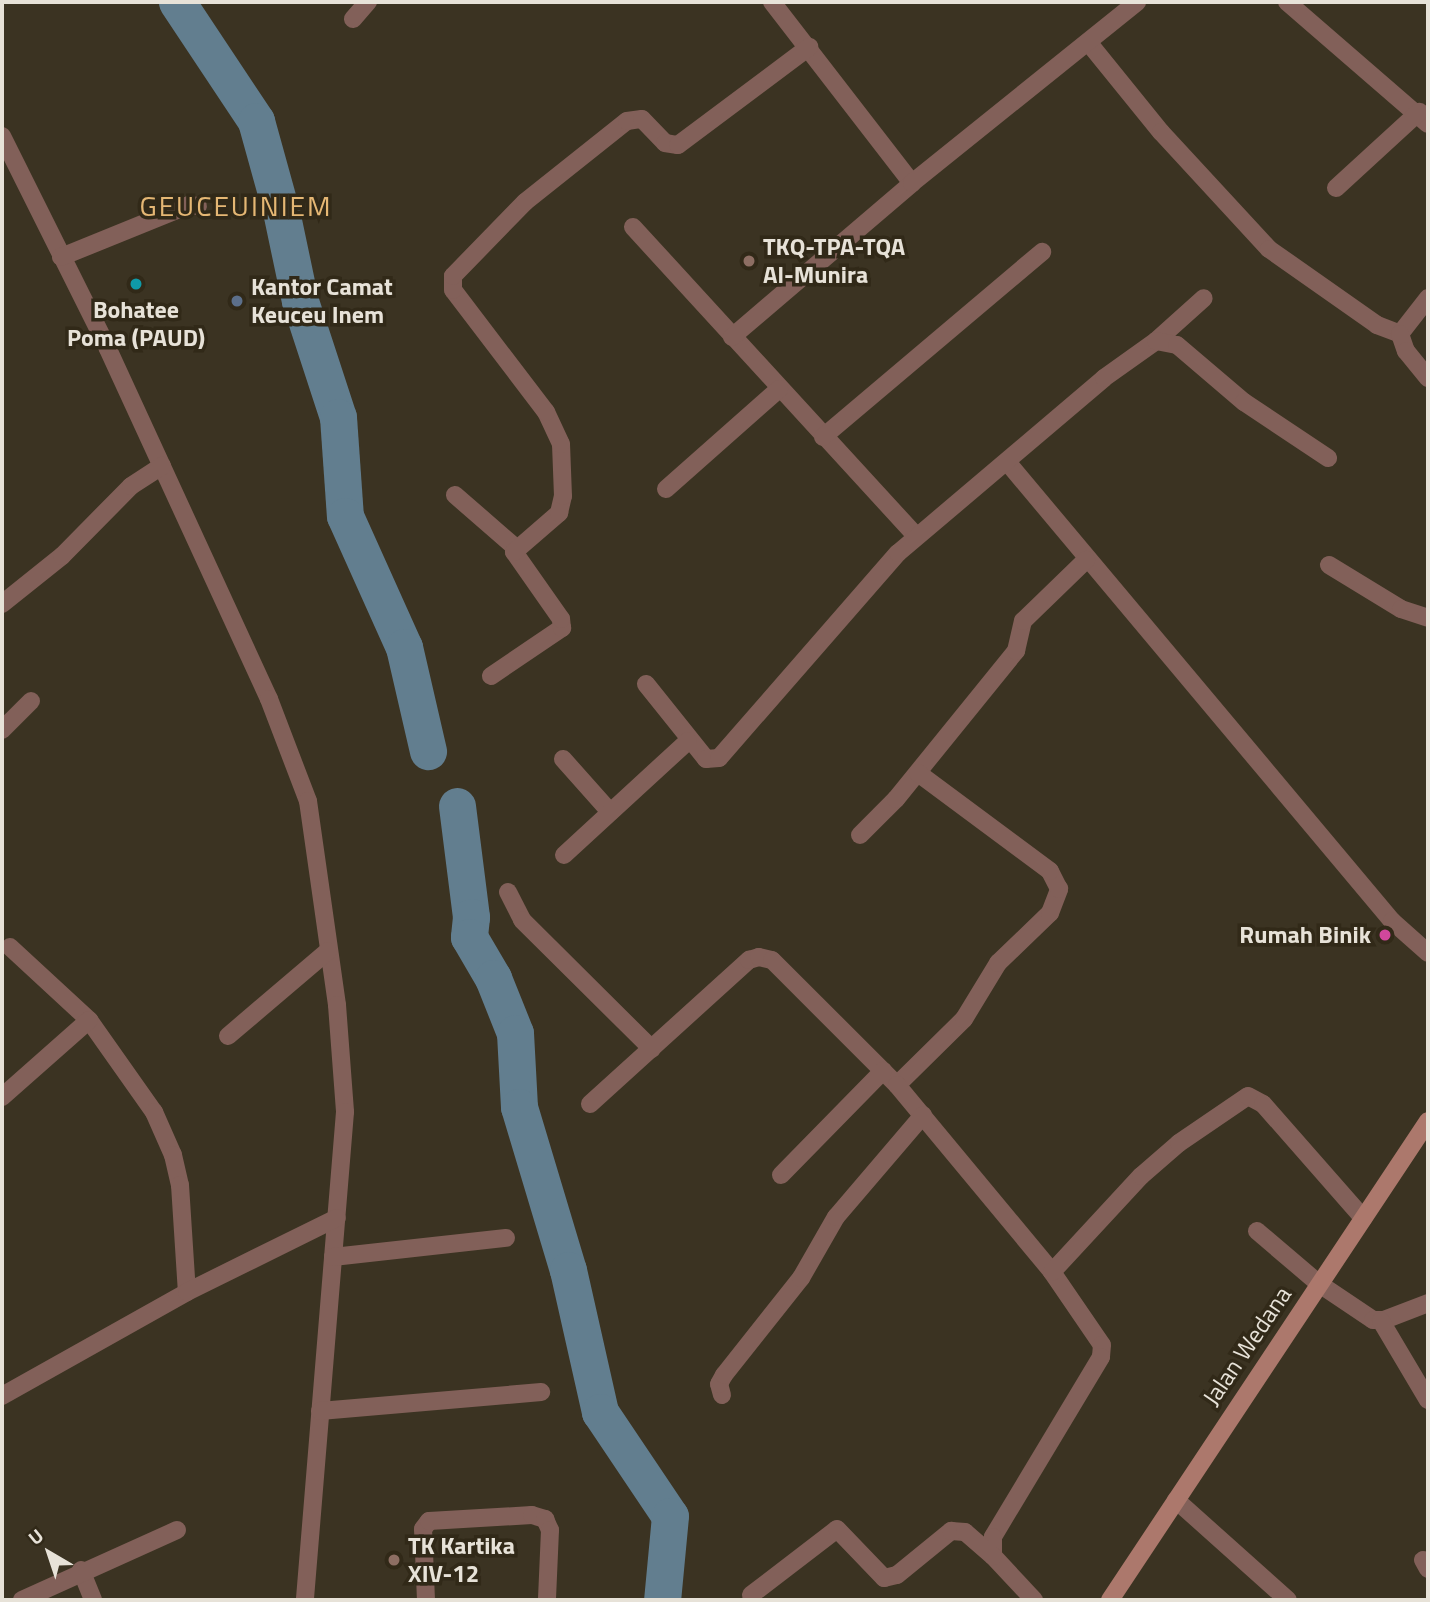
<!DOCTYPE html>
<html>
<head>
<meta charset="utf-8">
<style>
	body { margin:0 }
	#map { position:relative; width:1430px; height:1602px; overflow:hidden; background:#3b3322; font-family:"Titillium Web",sans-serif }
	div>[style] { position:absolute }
	.river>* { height:37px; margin:-18.5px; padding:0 18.5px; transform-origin:18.5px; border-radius:18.5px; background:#627e8f }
	.street>* { height:18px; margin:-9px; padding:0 9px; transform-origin:9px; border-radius:9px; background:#826059 }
	.secondary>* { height:18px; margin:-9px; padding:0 9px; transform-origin:9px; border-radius:9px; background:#ac786c }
	.dots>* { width:19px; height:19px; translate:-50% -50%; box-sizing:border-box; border:4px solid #312918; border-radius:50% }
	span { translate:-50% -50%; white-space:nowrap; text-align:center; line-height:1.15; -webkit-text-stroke:7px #312918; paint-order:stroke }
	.poi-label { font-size:24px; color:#e7e2d8; font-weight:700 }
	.left { translate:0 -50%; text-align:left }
	.right { translate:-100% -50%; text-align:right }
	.street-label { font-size:24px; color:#e7e2d8 }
	.quarter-label { font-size:28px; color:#e5b774; letter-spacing:2px }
	.frame { position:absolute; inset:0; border:4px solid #e7e2d8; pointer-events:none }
	.north { position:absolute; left:14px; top:1518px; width:70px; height:70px; -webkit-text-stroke:5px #312918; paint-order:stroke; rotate:321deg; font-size:19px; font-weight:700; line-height:28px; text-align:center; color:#e7e2d8 }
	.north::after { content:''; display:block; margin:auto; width:24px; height:32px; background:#e7e2d8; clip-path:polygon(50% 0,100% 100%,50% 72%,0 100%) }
</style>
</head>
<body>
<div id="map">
	<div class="river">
		<div style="left:177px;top:2px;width:143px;rotate:56.4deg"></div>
		<div style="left:256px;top:121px;width:93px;rotate:74.5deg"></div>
		<div style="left:281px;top:211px;width:92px;rotate:78.1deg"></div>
		<div style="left:300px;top:301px;width:122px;rotate:71.9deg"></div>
		<div style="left:338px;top:417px;width:99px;rotate:86deg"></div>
		<div style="left:345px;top:516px;width:144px;rotate:65.8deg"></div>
		<div style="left:404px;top:647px;width:107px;rotate:77deg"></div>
		<div style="left:457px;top:806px;width:112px;rotate:82.8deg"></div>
		<div style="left:471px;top:917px;width:20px;rotate:96deg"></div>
		<div style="left:469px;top:937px;width:48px;rotate:59.7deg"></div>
		<div style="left:493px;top:978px;width:59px;rotate:68.2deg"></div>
		<div style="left:515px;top:1033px;width:74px;rotate:86.9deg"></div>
		<div style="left:519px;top:1107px;width:170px;rotate:73.3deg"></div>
		<div style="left:568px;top:1270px;width:146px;rotate:77.3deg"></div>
		<div style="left:600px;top:1412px;width:125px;rotate:56.1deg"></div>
		<div style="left:670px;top:1516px;width:84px;rotate:95.4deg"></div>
	</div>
	<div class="street">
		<div style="left:772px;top:2px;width:229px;rotate:52.3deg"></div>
		<div style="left:1287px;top:2px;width:186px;rotate:40.9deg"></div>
		<div style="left:353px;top:19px;width:23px;rotate:-49deg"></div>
		<div style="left:1088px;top:42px;width:116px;rotate:51deg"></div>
		<div style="left:1161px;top:132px;width:159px;rotate:47.3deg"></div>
		<div style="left:1269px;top:249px;width:132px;rotate:35.1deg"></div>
		<div style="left:1377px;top:325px;width:25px;rotate:21deg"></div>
		<div style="left:2px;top:136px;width:238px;rotate:63.5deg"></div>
		<div style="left:108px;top:349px;width:385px;rotate:65.3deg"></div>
		<div style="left:269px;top:699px;width:109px;rotate:69.1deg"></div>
		<div style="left:308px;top:801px;width:206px;rotate:81.9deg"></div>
		<div style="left:337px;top:1005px;width:107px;rotate:85.7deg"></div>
		<div style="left:345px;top:1112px;width:490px;rotate:94.7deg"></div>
		<div style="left:1336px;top:188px;width:113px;rotate:-42.5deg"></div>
		<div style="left:633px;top:227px;width:419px;rotate:47.5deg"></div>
		<div style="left:61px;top:257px;width:138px;rotate:-22.1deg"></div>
		<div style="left:189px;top:205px;width:9px;rotate:6deg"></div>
		<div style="left:1428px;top:298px;width:46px;rotate:127.9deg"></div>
		<div style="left:1400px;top:334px;width:18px;rotate:71deg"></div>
		<div style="left:1406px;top:351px;width:35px;rotate:51deg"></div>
		<div style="left:732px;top:337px;width:237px;rotate:-40.5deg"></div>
		<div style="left:912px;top:183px;width:289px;rotate:-38.8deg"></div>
		<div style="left:1156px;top:341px;width:64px;rotate:-41.9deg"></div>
		<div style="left:823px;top:437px;width:287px;rotate:-40.2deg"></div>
		<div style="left:1008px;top:463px;width:598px;rotate:50.02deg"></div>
		<div style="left:1392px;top:921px;width:48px;rotate:41.6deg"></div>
		<div style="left:666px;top:489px;width:151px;rotate:-41.5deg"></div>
		<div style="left:455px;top:495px;width:81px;rotate:41deg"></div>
		<div style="left:1329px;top:565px;width:84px;rotate:31.4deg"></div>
		<div style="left:1401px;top:609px;width:28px;rotate:18deg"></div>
		<div style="left:2px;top:604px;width:77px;rotate:-38.7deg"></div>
		<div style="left:62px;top:556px;width:98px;rotate:-45.4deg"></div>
		<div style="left:131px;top:486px;width:37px;rotate:-33deg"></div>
		<div style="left:491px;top:676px;width:86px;rotate:-34.1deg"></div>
		<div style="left:562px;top:628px;width:9px;rotate:-96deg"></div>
		<div style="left:561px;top:619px;width:82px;rotate:-125deg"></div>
		<div style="left:514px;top:552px;width:60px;rotate:-40.9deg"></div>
		<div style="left:559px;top:513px;width:17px;rotate:-77deg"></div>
		<div style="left:563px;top:496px;width:52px;rotate:-92.2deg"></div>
		<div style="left:561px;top:444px;width:35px;rotate:-115deg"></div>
		<div style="left:546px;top:412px;width:153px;rotate:-127.3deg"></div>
		<div style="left:453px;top:290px;width:14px;rotate:-90deg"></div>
		<div style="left:453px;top:276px;width:103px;rotate:-45.8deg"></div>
		<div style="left:525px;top:202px;width:130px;rotate:-38.5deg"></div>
		<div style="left:627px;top:121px;width:15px;rotate:-8deg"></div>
		<div style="left:642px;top:119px;width:33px;rotate:46deg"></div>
		<div style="left:665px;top:143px;width:13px;rotate:9deg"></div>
		<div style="left:678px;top:145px;width:164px;rotate:-36.8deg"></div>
		<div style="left:646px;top:684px;width:96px;rotate:51.3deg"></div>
		<div style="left:706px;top:759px;width:13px;rotate:-4deg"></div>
		<div style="left:719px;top:758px;width:272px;rotate:-48.9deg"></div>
		<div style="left:898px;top:553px;width:270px;rotate:-40.3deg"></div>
		<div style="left:1104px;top:378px;width:64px;rotate:-35.4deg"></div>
		<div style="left:1156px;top:341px;width:21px;rotate:11deg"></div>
		<div style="left:1177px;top:345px;width:88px;rotate:40.4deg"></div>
		<div style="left:1244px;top:402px;width:101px;rotate:33.7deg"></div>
		<div style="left:2px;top:730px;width:41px;rotate:-45deg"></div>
		<div style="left:563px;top:759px;width:71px;rotate:48.4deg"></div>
		<div style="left:860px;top:835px;width:51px;rotate:-45deg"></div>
		<div style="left:896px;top:799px;width:191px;rotate:-51deg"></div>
		<div style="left:1016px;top:651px;width:31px;rotate:-77deg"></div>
		<div style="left:1023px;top:621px;width:88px;rotate:-44.1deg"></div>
		<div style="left:564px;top:855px;width:168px;rotate:-42.6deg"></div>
		<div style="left:508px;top:892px;width:31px;rotate:63deg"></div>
		<div style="left:522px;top:920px;width:183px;rotate:44.8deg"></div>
		<div style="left:10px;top:947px;width:108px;rotate:42.7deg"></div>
		<div style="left:89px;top:1020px;width:113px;rotate:54.8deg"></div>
		<div style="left:154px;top:1112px;width:47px;rotate:66.2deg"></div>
		<div style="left:173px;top:1155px;width:31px;rotate:77deg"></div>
		<div style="left:180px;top:1185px;width:107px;rotate:86.3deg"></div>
		<div style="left:228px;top:1036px;width:131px;rotate:-40.4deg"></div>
		<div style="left:897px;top:1085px;width:94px;rotate:-44.6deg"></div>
		<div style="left:964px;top:1019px;width:66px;rotate:-58.7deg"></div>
		<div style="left:998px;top:963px;width:72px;rotate:-43.9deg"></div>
		<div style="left:1050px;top:913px;width:26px;rotate:-69deg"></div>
		<div style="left:1059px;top:889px;width:20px;rotate:-117deg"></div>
		<div style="left:1050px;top:871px;width:164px;rotate:-143.4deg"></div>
		<div style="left:2px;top:1097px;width:116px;rotate:-41.5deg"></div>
		<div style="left:590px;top:1104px;width:215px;rotate:-42.2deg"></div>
		<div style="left:749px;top:960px;width:10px;rotate:-17deg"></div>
		<div style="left:759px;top:957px;width:13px;rotate:13deg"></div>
		<div style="left:772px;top:960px;width:177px;rotate:45deg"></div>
		<div style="left:897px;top:1085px;width:243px;rotate:50.3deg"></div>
		<div style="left:1052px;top:1272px;width:88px;rotate:55.6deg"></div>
		<div style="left:1102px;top:1345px;width:12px;rotate:95deg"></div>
		<div style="left:1101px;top:1357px;width:210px;rotate:121deg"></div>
		<div style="left:993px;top:1537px;width:19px;rotate:90deg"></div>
		<div style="left:993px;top:1556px;width:60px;rotate:47deg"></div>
		<div style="left:781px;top:1175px;width:146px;rotate:-45.6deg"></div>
		<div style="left:1257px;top:1231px;width:80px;rotate:40.4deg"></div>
		<div style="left:1318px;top:1283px;width:66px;rotate:33.9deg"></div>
		<div style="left:1373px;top:1320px;width:11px"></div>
		<div style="left:1384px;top:1320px;width:47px;rotate:-21.1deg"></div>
		<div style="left:333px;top:1257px;width:174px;rotate:-6.3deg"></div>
		<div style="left:1052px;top:1272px;width:131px;rotate:-47.2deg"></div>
		<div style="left:1141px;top:1176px;width:50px;rotate:-41deg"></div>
		<div style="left:1179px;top:1143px;width:83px;rotate:-34.3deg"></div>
		<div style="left:1248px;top:1096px;width:17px;rotate:28deg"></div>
		<div style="left:1263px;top:1104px;width:152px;rotate:48.7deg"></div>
		<div style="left:1381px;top:1321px;width:92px;rotate:59.3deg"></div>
		<div style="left:722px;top:1395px;width:11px;rotate:-105deg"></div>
		<div style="left:719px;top:1384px;width:10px;rotate:-61deg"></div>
		<div style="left:724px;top:1375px;width:124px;rotate:-51.6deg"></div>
		<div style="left:801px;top:1278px;width:70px;rotate:-60.2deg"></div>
		<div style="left:836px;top:1217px;width:134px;rotate:-49.5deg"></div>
		<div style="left:2px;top:1396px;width:212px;rotate:-29.3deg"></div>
		<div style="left:187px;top:1292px;width:167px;rotate:-26.3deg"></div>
		<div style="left:320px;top:1411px;width:222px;rotate:-4.9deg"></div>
		<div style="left:1176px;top:1500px;width:150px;rotate:41.8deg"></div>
		<div style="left:1423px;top:1560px;width:10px;rotate:61deg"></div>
		<div style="left:81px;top:1570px;width:32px;rotate:68deg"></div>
		<div style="left:751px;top:1595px;width:108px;rotate:-37.5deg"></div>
		<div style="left:837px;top:1529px;width:68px;rotate:46.2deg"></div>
		<div style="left:884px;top:1578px;width:13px;rotate:-13deg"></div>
		<div style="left:897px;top:1575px;width:70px;rotate:-39.2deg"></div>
		<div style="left:951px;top:1531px;width:14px;rotate:4deg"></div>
		<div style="left:965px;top:1532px;width:37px;rotate:41deg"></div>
		<div style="left:22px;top:1600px;width:170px;rotate:-24.3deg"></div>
		<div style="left:426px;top:1600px;width:71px;rotate:-92.4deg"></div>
		<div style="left:423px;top:1529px;width:10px;rotate:-53deg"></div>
		<div style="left:429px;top:1521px;width:103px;rotate:-3.3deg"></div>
		<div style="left:532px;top:1515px;width:14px;rotate:17deg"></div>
		<div style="left:545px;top:1519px;width:12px;rotate:66deg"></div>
		<div style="left:550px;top:1530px;width:70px;rotate:92.5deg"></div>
	</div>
	<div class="secondary">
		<div style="left:1110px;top:1600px;width:575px;rotate:-56.42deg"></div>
	</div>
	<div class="dots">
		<div style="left:749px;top:261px;background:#8d6e63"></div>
		<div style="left:136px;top:284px;background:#0f9aa8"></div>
		<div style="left:237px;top:301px;background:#5c6f8a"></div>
		<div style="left:1385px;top:935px;background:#d1479c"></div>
		<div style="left:394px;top:1560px;background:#8d6e63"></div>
	</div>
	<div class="poi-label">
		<span class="left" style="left:763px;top:261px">TKQ-TPA-TQA<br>Al-Munira</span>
		<span class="left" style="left:251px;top:301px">Kantor Camat<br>Keuceu Inem</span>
		<span style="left:136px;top:324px">Bohatee<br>Poma (PAUD)</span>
		<span class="right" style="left:1371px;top:935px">Rumah Binik</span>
		<span class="left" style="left:408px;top:1560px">TK Kartika<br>XIV-12</span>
	</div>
	<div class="street-label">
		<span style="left:1247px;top:1346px;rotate:-56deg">Jalan Wedana</span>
	</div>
	<div class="quarter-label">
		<span style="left:236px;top:206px">GEUCEUINIEM</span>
	</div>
	<div class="frame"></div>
	<div class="north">U</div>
</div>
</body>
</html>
